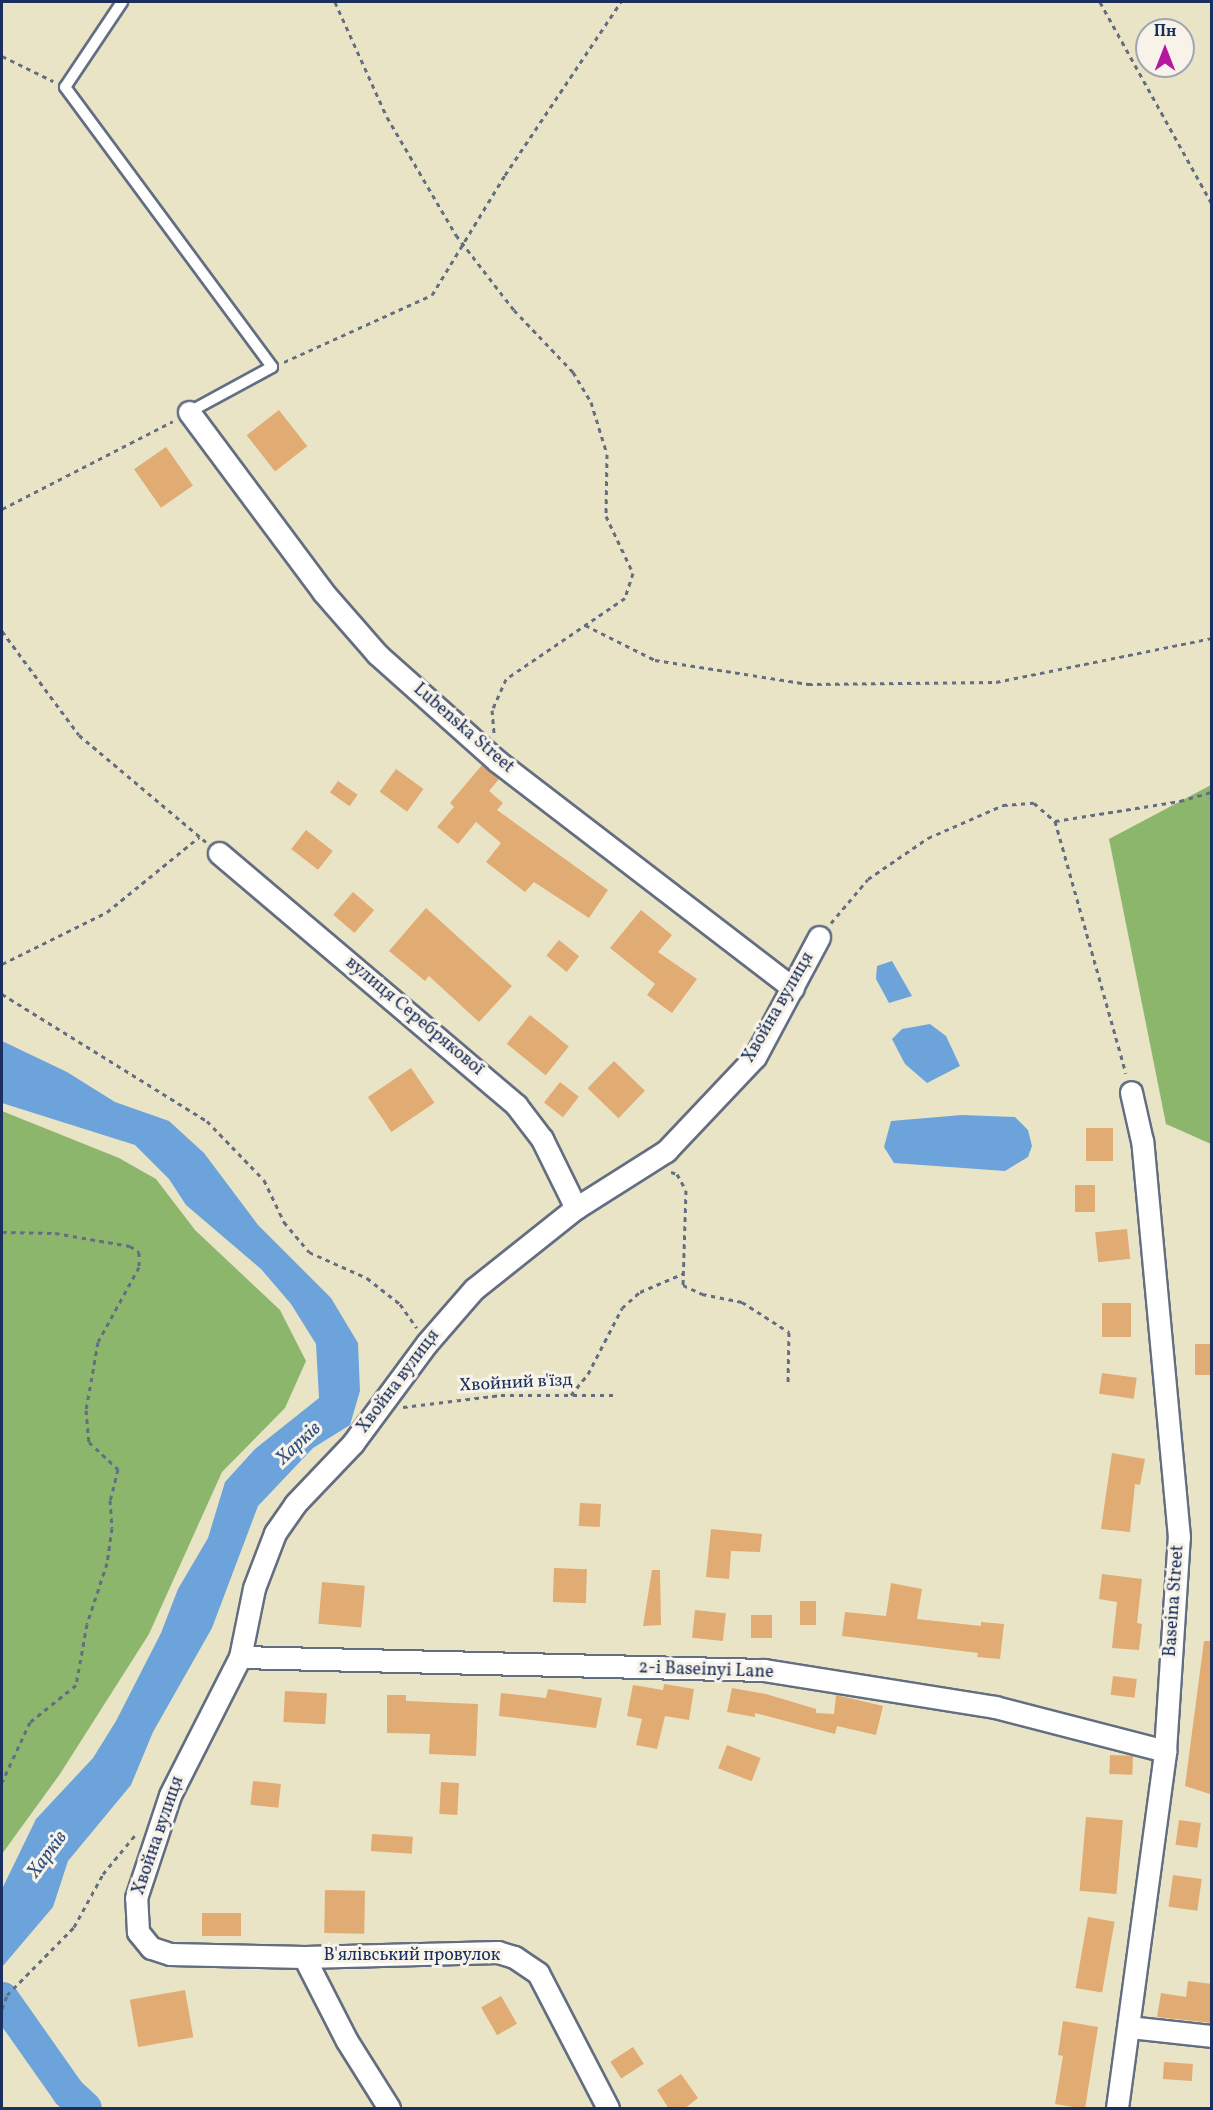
<!DOCTYPE html>
<html>
<head>
<meta charset="utf-8">
<style>
	body { margin:0 }
	#map { position:relative; width:1213px; height:2110px; overflow:hidden; background:#eae4c6; font-family:Vollkorn,serif }
	div>[style] { position:absolute }
	.forest>* { inset:0; background:#8db66d }
	.water>* { inset:0; background:#6ca3da }
	.river>* { height:33px; margin:-16.5px; padding:0 16.5px; transform-origin:16.5px; border-radius:16.5px; background:#6ca3da }
	.building>* { inset:0; background:#e1ab74; transform-origin:0 0 }
	.path>* { height:3px; margin-top:-1.5px; transform-origin:0; background:repeating-linear-gradient(90deg,#636e82 0 4.5px,transparent 0 9px) }
	.roads { filter:drop-shadow(2px 0 #636e82) drop-shadow(-2px 0 #636e82) drop-shadow(0 2px #636e82) drop-shadow(0 -2px #636e82) }
	.lane>* { height:10px; margin:-5px; padding:0 5px; transform-origin:5px; border-radius:5px; background:#fff }
	.street>* { height:21px; margin:-10.5px; padding:0 10.5px; transform-origin:10.5px; border-radius:10.5px; background:#fff }
	span { translate:-50% -50%; white-space:nowrap; text-align:center; line-height:1.15; -webkit-text-stroke:6px #f7f3e8; paint-order:stroke }
	.street-label { font-size:18px; color:#1b2f5e }
	.water-label { font-size:20px; color:#335283; font-style:italic }
	.frame { position:absolute; inset:0; border:3px solid #1b2f5e; pointer-events:none }
	.north { position:absolute; left:1135px; top:18px; width:60px; height:60px; box-sizing:border-box; background:#f7f3e8; border:2px solid #9fa5b1; border-radius:50%; rotate:0deg; font-size:16px; font-weight:700; line-height:24px; text-align:center; color:#1b2f5e }
	.north::after { content:''; display:block; margin:auto; width:21px; height:27px; background:#b5179e; clip-path:polygon(50% 0,100% 100%,50% 72%,0 100%) }
</style>
</head>
<body>
<div id="map">
	<div class="forest">
		<div style="clip-path:polygon(1211px 785px,1211px 1144px,1166px 1124px,1109px 839px)"></div>
		<div style="clip-path:polygon(2px 1111px,119px 1158px,156px 1179px,195px 1230px,280px 1310px,306px 1361px,285px 1408px,222px 1472px,149px 1634px,60px 1774px,2px 1854px)"></div>
	</div>
	<div class="water">
		<div style="clip-path:polygon(892px 961px,912px 996px,889px 1003px,876px 979px,877px 966px)"></div>
		<div style="clip-path:polygon(930px 1024px,946px 1036px,960px 1066px,927px 1083px,905px 1064px,892px 1039px,902px 1029px)"></div>
		<div style="clip-path:polygon(2px 1041px,67px 1072px,115px 1102px,169px 1121px,204px 1153px,258px 1225px,331px 1298px,358px 1343px,360px 1391px,350px 1425px,313px 1448px,258px 1506px,212px 1628px,153px 1732px,131px 1785px,68px 1861px,53px 1907px,2px 1967px,2px 1889px,36px 1819px,93px 1758px,116px 1721px,161px 1633px,178px 1589px,208px 1538px,225px 1482px,255px 1449px,319px 1398px,316px 1344px,291px 1304px,261px 1269px,186px 1205px,169px 1179px,135px 1145px,2px 1103px)"></div>
		<div style="clip-path:polygon(962px 1115px,1015px 1117px,1028px 1130px,1032px 1146px,1028px 1157px,1005px 1171px,894px 1163px,884px 1147px,891px 1121px)"></div>
	</div>
	<div class="river">
		<div style="left:2px;top:1998px;width:115px;rotate:54.9deg"></div>
		<div style="left:68px;top:2092px;width:23px;rotate:43deg"></div>
	</div>
	<div class="building">
		<div style="left:279px;top:410px;width:46px;height:41px;rotate:52deg"></div>
		<div style="left:166px;top:447px;width:47px;height:39px;rotate:55deg"></div>
		<div style="clip-path:polygon(482px 765px,499px 779px,489px 791px,503px 803px,497px 810px,608px 890px,589px 918px,534px 882px,525px 892px,486px 862px,501px 843px,476px 822px,458px 844px,437px 827px,454px 807px,450px 803px)"></div>
		<div style="left:396px;top:769px;width:34px;height:28px;rotate:36deg"></div>
		<div style="left:338px;top:781px;width:24px;height:14px;rotate:35deg"></div>
		<div style="left:306px;top:830px;width:34px;height:24px;rotate:38deg"></div>
		<div style="left:353px;top:892px;width:28px;height:30px;rotate:41deg"></div>
		<div style="clip-path:polygon(426px 908px,512px 986px,479px 1022px,429px 976px,425px 981px,389px 951px)"></div>
		<div style="clip-path:polygon(641px 910px,672px 935px,658px 952px,697px 979px,672px 1013px,647px 995px,655px 984px,610px 948px)"></div>
		<div style="left:559px;top:940px;width:26px;height:20px;rotate:39deg"></div>
		<div style="left:530px;top:1015px;width:50px;height:37px;rotate:39deg"></div>
		<div style="left:614px;top:1061px;width:43px;height:38px;rotate:44deg"></div>
		<div style="left:411px;top:1068px;width:42px;height:52px;rotate:56deg"></div>
		<div style="left:560px;top:1082px;width:24px;height:26px;rotate:38deg"></div>
		<div style="left:1086px;top:1128px;width:27px;height:33px"></div>
		<div style="left:1075px;top:1185px;width:20px;height:27px"></div>
		<div style="left:1127px;top:1229px;width:30px;height:32px;rotate:84deg"></div>
		<div style="left:1102px;top:1303px;width:29px;height:34px"></div>
		<div style="left:1195px;top:1344px;width:17px;height:31px"></div>
		<div style="left:1102px;top:1373px;width:35px;height:21px;rotate:8deg"></div>
		<div style="clip-path:polygon(1112px 1453px,1145px 1459px,1140px 1485px,1135px 1484px,1130px 1532px,1101px 1529px)"></div>
		<div style="left:580px;top:1503px;width:21px;height:23px;rotate:3deg"></div>
		<div style="clip-path:polygon(711px 1529px,762px 1534px,760px 1552px,731px 1551px,729px 1579px,706px 1577px)"></div>
		<div style="left:554px;top:1568px;width:33px;height:34px;rotate:2deg"></div>
		<div style="clip-path:polygon(652px 1570px,660px 1570px,661px 1625px,643px 1626px)"></div>
		<div style="clip-path:polygon(1102px 1574px,1142px 1579px,1137px 1623px,1142px 1624px,1139px 1650px,1112px 1648px,1117px 1602px,1099px 1599px)"></div>
		<div style="left:322px;top:1582px;width:43px;height:42px;rotate:5deg"></div>
		<div style="clip-path:polygon(891px 1583px,922px 1589px,917px 1619px,981px 1626px,981px 1622px,1004px 1624px,1000px 1659px,977px 1657px,978px 1653px,842px 1636px,845px 1612px,886px 1616px)"></div>
		<div style="left:800px;top:1601px;width:16px;height:24px"></div>
		<div style="left:695px;top:1610px;width:31px;height:28px;rotate:6deg"></div>
		<div style="left:751px;top:1615px;width:21px;height:23px"></div>
		<div style="clip-path:polygon(1204px 1641px,1212px 1641px,1210px 1794px,1185px 1786px)"></div>
		<div style="left:1113px;top:1676px;width:24px;height:19px;rotate:7deg"></div>
		<div style="clip-path:polygon(664px 1684px,694px 1689px,689px 1720px,665px 1716px,657px 1749px,636px 1745px,642px 1719px,627px 1716px,633px 1685px,663px 1690px)"></div>
		<div style="clip-path:polygon(732px 1688px,766px 1694px,816px 1709px,816px 1713px,834px 1714px,836px 1695px,883px 1706px,876px 1735px,837px 1726px,835px 1734px,755px 1713px,755px 1717px,727px 1712px)"></div>
		<div style="clip-path:polygon(548px 1689px,602px 1698px,596px 1728px,499px 1716px,501px 1693px,546px 1698px)"></div>
		<div style="left:285px;top:1691px;width:42px;height:31px;rotate:3deg"></div>
		<div style="clip-path:polygon(387px 1695px,406px 1695px,406px 1701px,478px 1704px,476px 1756px,429px 1754px,430px 1734px,387px 1733px)"></div>
		<div style="left:727px;top:1745px;width:36px;height:25px;rotate:21deg"></div>
		<div style="left:1110px;top:1755px;width:23px;height:19px;rotate:2deg"></div>
		<div style="left:253px;top:1781px;width:28px;height:24px;rotate:6deg"></div>
		<div style="left:441px;top:1782px;width:18px;height:32px;rotate:3deg"></div>
		<div style="left:1086px;top:1817px;width:37px;height:74px;rotate:5deg"></div>
		<div style="left:1179px;top:1820px;width:22px;height:25px;rotate:8deg"></div>
		<div style="left:372px;top:1834px;width:41px;height:17px;rotate:4deg"></div>
		<div style="left:1173px;top:1875px;width:29px;height:32px;rotate:8deg"></div>
		<div style="left:325px;top:1890px;width:40px;height:43px;rotate:1deg"></div>
		<div style="left:241px;top:1913px;width:23px;height:39px;rotate:90deg"></div>
		<div style="left:1088px;top:1917px;width:27px;height:72px;rotate:10deg"></div>
		<div style="clip-path:polygon(1188px 1981px,1212px 1984px,1212px 2023px,1157px 2017px,1161px 1993px,1186px 1997px)"></div>
		<div style="left:185px;top:1990px;width:48px;height:56px;rotate:80deg"></div>
		<div style="left:501px;top:1996px;width:32px;height:23px;rotate:60deg"></div>
		<div style="clip-path:polygon(1063px 2021px,1098px 2027px,1085px 2109px,1055px 2104px,1063px 2056px,1058px 2055px)"></div>
		<div style="left:633px;top:2047px;width:20px;height:27px;rotate:57deg"></div>
		<div style="left:1164px;top:2062px;width:29px;height:17px;rotate:4deg"></div>
		<div style="clip-path:polygon(681px 2074px,698px 2098px,684px 2109px,669px 2109px,657px 2090px)"></div>
	</div>
	<div class="path">
		<div style="left:335px;top:2px;width:126px;rotate:65.7deg"></div>
		<div style="left:387px;top:117px;width:137px;rotate:59.7deg"></div>
		<div style="left:456px;top:235px;width:95px;rotate:52.3deg"></div>
		<div style="left:514px;top:310px;width:86px;rotate:46.4deg"></div>
		<div style="left:573px;top:372px;width:35px;rotate:59deg"></div>
		<div style="left:591px;top:402px;width:54px;rotate:72.9deg"></div>
		<div style="left:607px;top:454px;width:62px;rotate:90.9deg"></div>
		<div style="left:606px;top:516px;width:63px;rotate:64.7deg"></div>
		<div style="left:633px;top:573px;width:26px;rotate:108deg"></div>
		<div style="left:625px;top:598px;width:144px;rotate:145.8deg"></div>
		<div style="left:506px;top:679px;width:34px;rotate:114deg"></div>
		<div style="left:492px;top:710px;width:23px;rotate:85deg"></div>
		<div style="left:1100px;top:2px;width:231px;rotate:61deg"></div>
		<div style="left:2px;top:56px;width:57px;rotate:26.1deg"></div>
		<div style="left:284px;top:362px;width:162px;rotate:-24.4deg"></div>
		<div style="left:432px;top:295px;width:140px;rotate:-58.7deg"></div>
		<div style="left:505px;top:175px;width:208px;rotate:-56.2deg"></div>
		<div style="left:2px;top:509px;width:192px;rotate:-27.2deg"></div>
		<div style="left:585px;top:625px;width:78px;rotate:26.6deg"></div>
		<div style="left:655px;top:660px;width:155px;rotate:8.9deg"></div>
		<div style="left:808px;top:684px;width:188px;rotate:-0.6deg"></div>
		<div style="left:996px;top:682px;width:220px;rotate:-11.5deg"></div>
		<div style="left:2px;top:631px;width:129px;rotate:53.5deg"></div>
		<div style="left:79px;top:735px;width:166px;rotate:40.1deg"></div>
		<div style="left:1055px;top:821px;width:127px;rotate:-9.1deg"></div>
		<div style="left:1180px;top:801px;width:33px;rotate:-16deg"></div>
		<div style="left:831px;top:923px;width:57px;rotate:-49.9deg"></div>
		<div style="left:868px;top:879px;width:73px;rotate:-34.3deg"></div>
		<div style="left:928px;top:838px;width:82px;rotate:-23.7deg"></div>
		<div style="left:1003px;top:805px;width:31px;rotate:-4deg"></div>
		<div style="left:1034px;top:803px;width:28px;rotate:41deg"></div>
		<div style="left:1055px;top:821px;width:262px;rotate:74.3deg"></div>
		<div style="left:2px;top:964px;width:117px;rotate:-26.3deg"></div>
		<div style="left:107px;top:912px;width:119px;rotate:-39.2deg"></div>
		<div style="left:2px;top:994px;width:241px;rotate:31.8deg"></div>
		<div style="left:207px;top:1121px;width:82px;rotate:46deg"></div>
		<div style="left:264px;top:1180px;width:47px;rotate:64.5deg"></div>
		<div style="left:284px;top:1222px;width:39px;rotate:50deg"></div>
		<div style="left:309px;top:1252px;width:64px;rotate:24.1deg"></div>
		<div style="left:367px;top:1278px;width:42px;rotate:38.2deg"></div>
		<div style="left:400px;top:1304px;width:29px;rotate:55deg"></div>
		<div style="left:671px;top:1172px;width:6px;rotate:18deg"></div>
		<div style="left:677px;top:1174px;width:18px;rotate:61deg"></div>
		<div style="left:686px;top:1190px;width:95px;rotate:91.8deg"></div>
		<div style="left:683px;top:1285px;width:21px;rotate:25deg"></div>
		<div style="left:702px;top:1294px;width:41px;rotate:11.3deg"></div>
		<div style="left:742px;top:1302px;width:56px;rotate:32.6deg"></div>
		<div style="left:789px;top:1332px;width:53px;rotate:91.1deg"></div>
		<div style="left:2px;top:1232px;width:53px;rotate:1.1deg"></div>
		<div style="left:55px;top:1233px;width:76px;rotate:9.8deg"></div>
		<div style="left:130px;top:1246px;width:11px;rotate:34deg"></div>
		<div style="left:139px;top:1252px;width:15px;rotate:90deg"></div>
		<div style="left:139px;top:1267px;width:85px;rotate:118.7deg"></div>
		<div style="left:98px;top:1342px;width:69px;rotate:100deg"></div>
		<div style="left:86px;top:1410px;width:32px;rotate:85deg"></div>
		<div style="left:89px;top:1442px;width:40px;rotate:43deg"></div>
		<div style="left:118px;top:1469px;width:32px;rotate:104deg"></div>
		<div style="left:110px;top:1500px;width:28px;rotate:86deg"></div>
		<div style="left:112px;top:1528px;width:35px;rotate:98deg"></div>
		<div style="left:107px;top:1563px;width:64px;rotate:108.2deg"></div>
		<div style="left:87px;top:1624px;width:62px;rotate:100.2deg"></div>
		<div style="left:76px;top:1685px;width:59px;rotate:141.2deg"></div>
		<div style="left:30px;top:1722px;width:66px;rotate:115deg"></div>
		<div style="left:571px;top:1395px;width:27px;rotate:-51deg"></div>
		<div style="left:588px;top:1374px;width:74px;rotate:-62.7deg"></div>
		<div style="left:622px;top:1308px;width:24px;rotate:-42deg"></div>
		<div style="left:640px;top:1292px;width:46px;rotate:-23.2deg"></div>
		<div style="left:403px;top:1407px;width:99px;rotate:-7deg"></div>
		<div style="left:501px;top:1395px;width:116px"></div>
		<div style="left:2px;top:2009px;width:15px;rotate:-70deg"></div>
		<div style="left:7px;top:1995px;width:95px;rotate:-45.4deg"></div>
		<div style="left:74px;top:1927px;width:60px;rotate:-61.3deg"></div>
		<div style="left:103px;top:1874px;width:52px;rotate:-50.5deg"></div>
	</div>
	<div class="roads">
		<div class="lane">
			<div style="left:122px;top:2px;width:102px;rotate:123.8deg"></div>
			<div style="left:65px;top:87px;width:348px;rotate:53.5deg"></div>
			<div style="left:272px;top:367px;width:94px;rotate:151.5deg"></div>
		</div>
		<div class="street">
			<div style="left:189px;top:412px;width:224px;rotate:53.3deg"></div>
			<div style="left:323px;top:592px;width:82px;rotate:48.9deg"></div>
			<div style="left:377px;top:654px;width:161px;rotate:41.7deg"></div>
			<div style="left:497px;top:761px;width:373px;rotate:37.5deg"></div>
			<div style="left:219px;top:853px;width:390px;rotate:40.3deg"></div>
			<div style="left:516px;top:1105px;width:43px;rotate:52.6deg"></div>
			<div style="left:542px;top:1139px;width:77px;rotate:63.8deg"></div>
			<div style="left:240px;top:1657px;width:524px;rotate:1.42deg"></div>
			<div style="left:764px;top:1670px;width:234px;rotate:9.1deg"></div>
			<div style="left:995px;top:1707px;width:176px;rotate:14.5deg"></div>
			<div style="left:304px;top:1957px;width:94px;rotate:62.9deg"></div>
			<div style="left:347px;top:2041px;width:79px;rotate:57.9deg"></div>
			<div style="left:1129px;top:2027px;width:83px;rotate:6.2deg"></div>
			<div style="left:608px;top:2108px;width:152px;rotate:-117.4deg"></div>
			<div style="left:538px;top:1973px;width:29px;rotate:-146deg"></div>
			<div style="left:514px;top:1957px;width:17px;rotate:-163deg"></div>
			<div style="left:498px;top:1952px;width:194px;rotate:178.5deg"></div>
			<div style="left:304px;top:1957px;width:134px;rotate:-178.7deg"></div>
			<div style="left:170px;top:1954px;width:20px;rotate:-162deg"></div>
			<div style="left:151px;top:1948px;width:21px;rotate:-129deg"></div>
			<div style="left:138px;top:1932px;width:34px;rotate:-93deg"></div>
			<div style="left:136px;top:1898px;width:108px;rotate:-71.7deg"></div>
			<div style="left:170px;top:1795px;width:155px;rotate:-63.1deg"></div>
			<div style="left:240px;top:1657px;width:70px;rotate:-78.5deg"></div>
			<div style="left:254px;top:1588px;width:59px;rotate:-69.1deg"></div>
			<div style="left:275px;top:1533px;width:35px;rotate:-55deg"></div>
			<div style="left:295px;top:1504px;width:84px;rotate:-46.4deg"></div>
			<div style="left:353px;top:1443px;width:124px;rotate:-53.5deg"></div>
			<div style="left:427px;top:1343px;width:72px;rotate:-49deg"></div>
			<div style="left:474px;top:1289px;width:130px;rotate:-38.5deg"></div>
			<div style="left:576px;top:1208px;width:107px;rotate:-32.3deg"></div>
			<div style="left:666px;top:1151px;width:129px;rotate:-46.6deg"></div>
			<div style="left:755px;top:1057px;width:136px;rotate:-61.9deg"></div>
			<div style="left:1117px;top:2108px;width:360px;rotate:-82.3deg"></div>
			<div style="left:1165px;top:1751px;width:214px;rotate:-86.3deg"></div>
			<div style="left:1179px;top:1537px;width:398px;rotate:-95.3deg"></div>
			<div style="left:1142px;top:1141px;width:50px;rotate:-102.7deg"></div>
		</div>
	</div>
	<div class="street-label">
		<span style="left:463px;top:729px;rotate:41deg">Lubenska Street</span>
		<span style="left:779px;top:1008px;rotate:-60deg">Хвойна вулиця</span>
		<span style="left:414px;top:1017px;rotate:40deg">вулиця Серебрякової</span>
		<span style="left:399px;top:1382px;rotate:-53deg">Хвойна вулиця</span>
		<span style="left:516px;top:1384px;rotate:-3deg">Хвойний в'їзд</span>
		<span style="left:1175px;top:1601px;rotate:-86deg">Baseina Street</span>
		<span style="left:706px;top:1671px;rotate:2deg">2-i Baseinyi Lane</span>
		<span style="left:159px;top:1836px;rotate:-71deg">Хвойна вулиця</span>
		<span style="left:412px;top:1956px">В'ялівський провулок</span>
	</div>
	<div class="water-label">
		<span style="left:299px;top:1444px;rotate:-43deg">Харків</span>
		<span style="left:48px;top:1855px;rotate:-54deg">Харків</span>
	</div>
	<div class="frame"></div>
	<div class="north">Пн</div>
</div>
</body>
</html>
